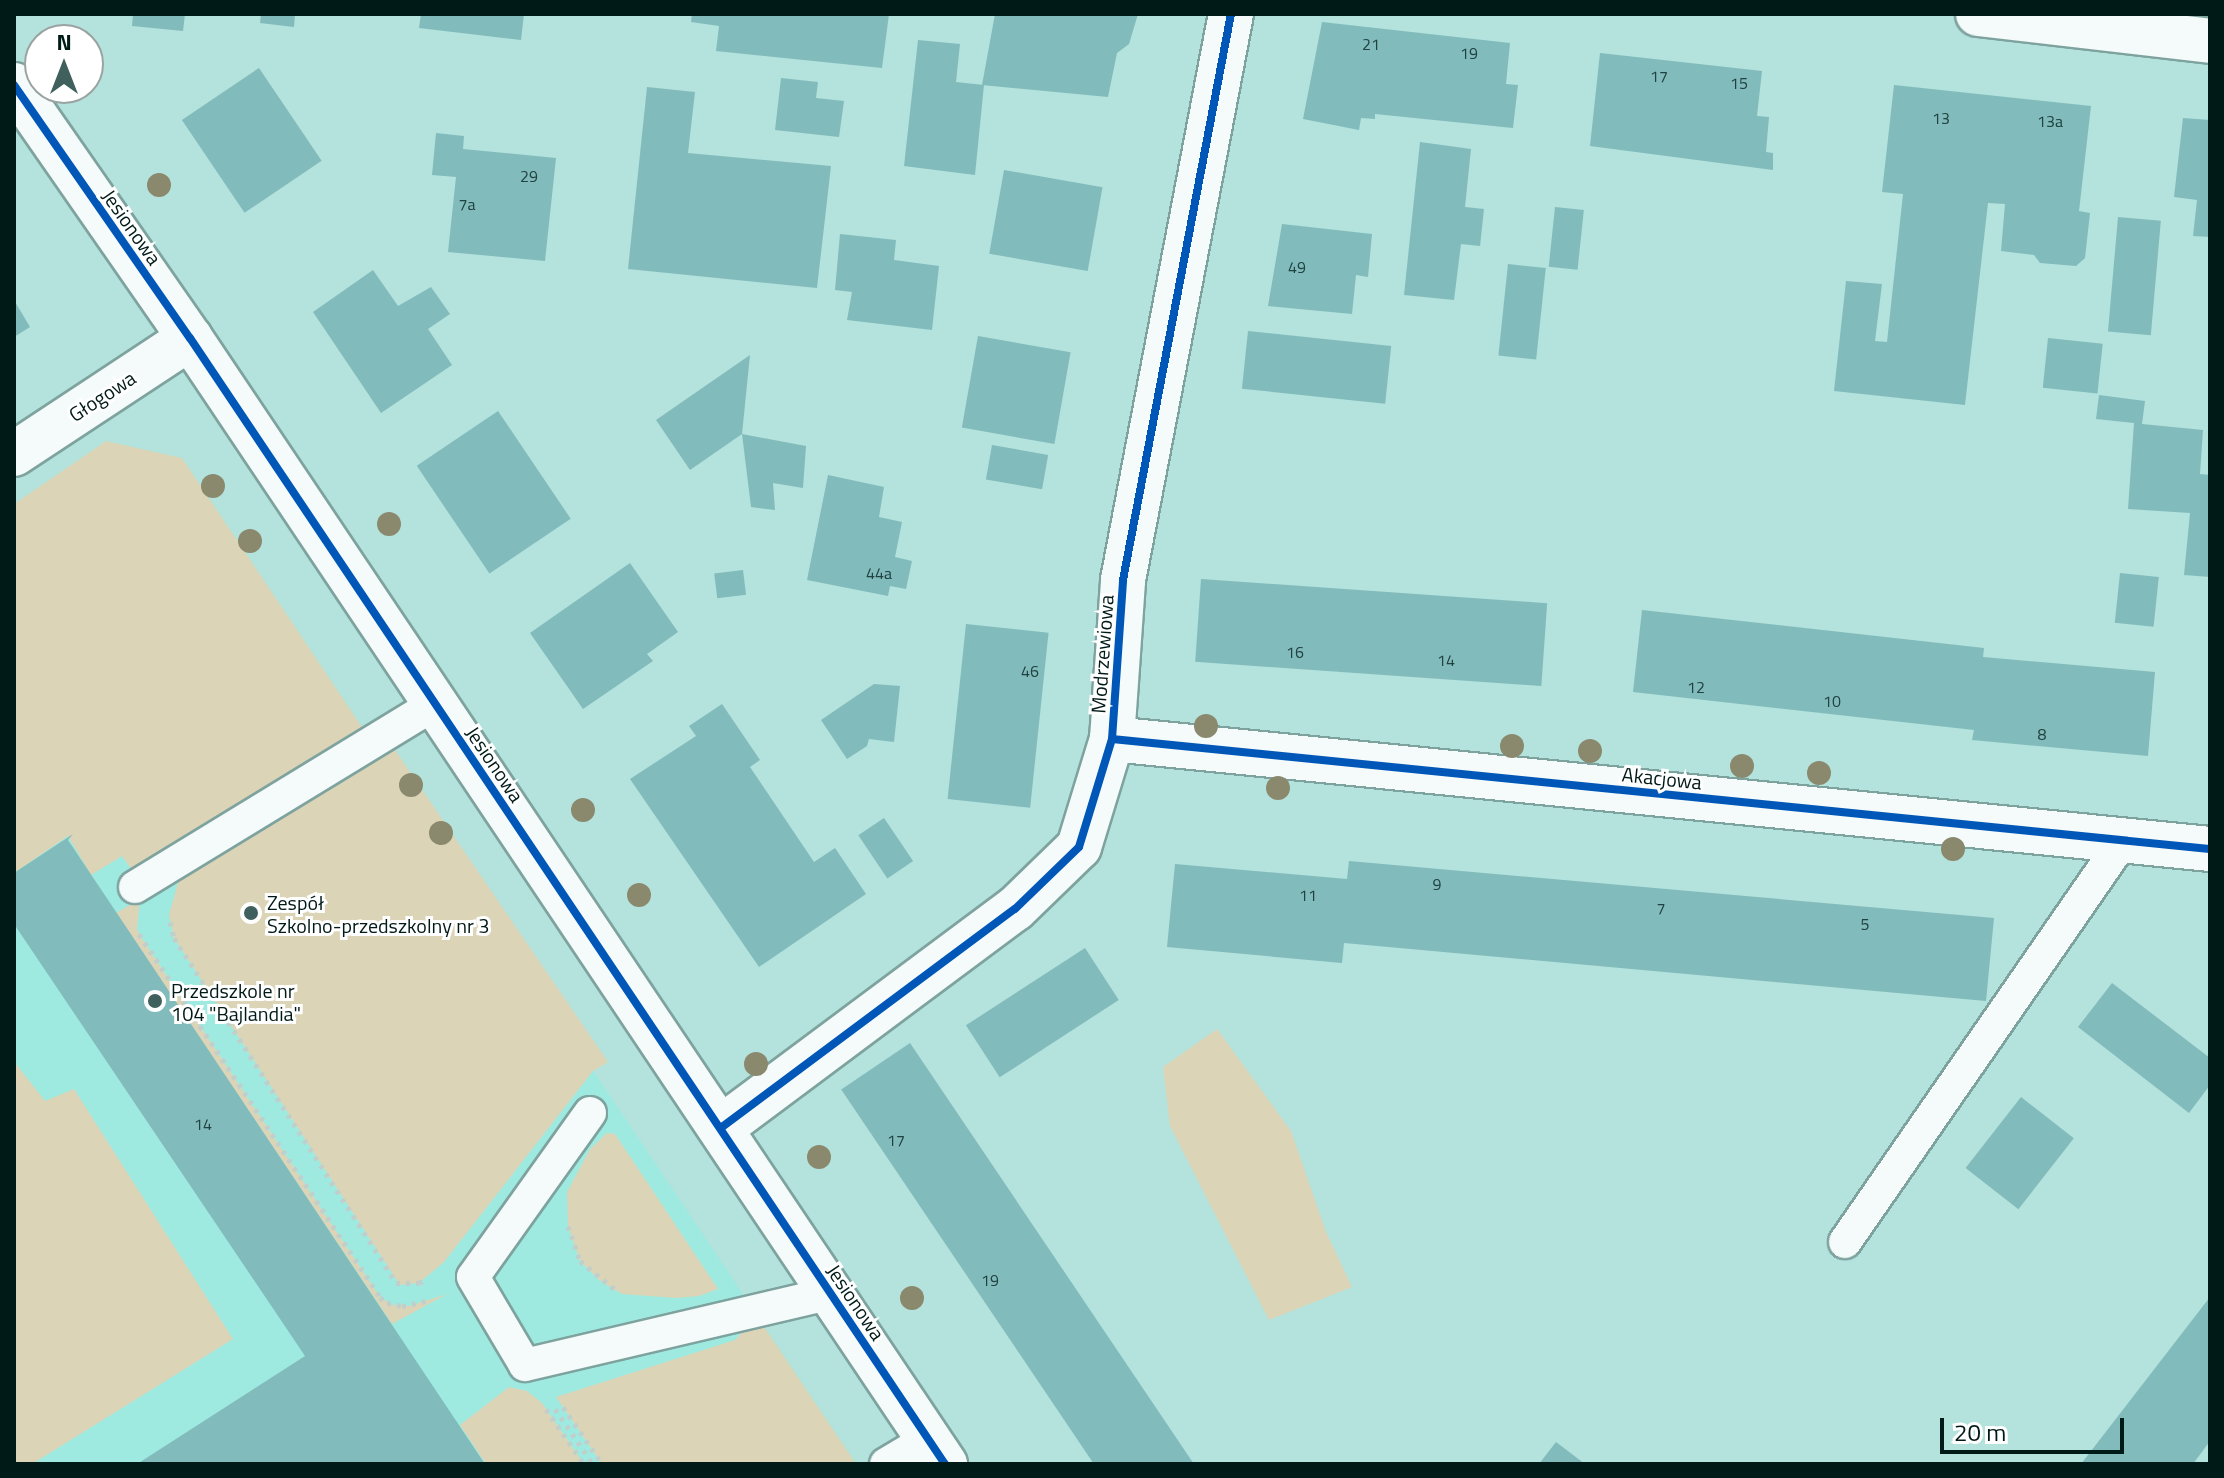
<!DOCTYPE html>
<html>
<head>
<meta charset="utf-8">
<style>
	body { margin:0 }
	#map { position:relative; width:2224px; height:1478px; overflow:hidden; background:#b4e2dc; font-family:"Titillium Web",sans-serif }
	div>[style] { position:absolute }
	.built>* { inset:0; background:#9feae0 }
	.green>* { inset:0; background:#dbd4b6 }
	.building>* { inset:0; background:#82bbbc; transform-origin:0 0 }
	.path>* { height:5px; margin-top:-2.5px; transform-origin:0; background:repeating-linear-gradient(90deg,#c0cecc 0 4px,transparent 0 10px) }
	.roads { filter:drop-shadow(2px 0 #7ea39f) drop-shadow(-2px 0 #7ea39f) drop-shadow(0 2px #7ea39f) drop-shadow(0 -2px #7ea39f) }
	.lane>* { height:32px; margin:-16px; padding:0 16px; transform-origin:16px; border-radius:16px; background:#f4fbfa }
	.street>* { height:44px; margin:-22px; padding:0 22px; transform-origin:22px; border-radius:22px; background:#f4fbfa }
	.secondary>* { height:44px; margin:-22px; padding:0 22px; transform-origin:22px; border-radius:22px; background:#f4fbfa }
	.cycleway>* { height:8px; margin:-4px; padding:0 4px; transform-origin:4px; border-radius:4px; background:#0057b8 }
	.trees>* { width:24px; height:24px; margin:-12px; border-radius:50%; background:#8a896e }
	.dots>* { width:22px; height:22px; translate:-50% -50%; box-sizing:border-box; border:4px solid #fff; border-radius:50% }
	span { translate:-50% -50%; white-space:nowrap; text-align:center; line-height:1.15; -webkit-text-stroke:6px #fff; paint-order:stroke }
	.number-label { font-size:16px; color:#204240 }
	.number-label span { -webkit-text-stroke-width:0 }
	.street-label { font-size:20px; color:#001a17 }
	.poi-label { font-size:20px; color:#001a17 }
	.left { translate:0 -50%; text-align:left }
	.frame { position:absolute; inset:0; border:16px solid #001a17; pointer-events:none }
	.north { position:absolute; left:24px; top:24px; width:80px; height:80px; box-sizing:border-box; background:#fff; border:2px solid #99a3a2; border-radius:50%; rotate:0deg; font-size:22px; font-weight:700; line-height:32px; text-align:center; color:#001a17 }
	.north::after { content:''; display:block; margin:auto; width:28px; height:36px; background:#3f605c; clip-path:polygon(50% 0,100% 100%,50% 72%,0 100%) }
	.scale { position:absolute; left:1940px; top:1418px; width:184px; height:36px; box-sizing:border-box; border:4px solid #001a17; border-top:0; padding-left:10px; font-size:24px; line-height:28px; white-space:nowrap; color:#001a17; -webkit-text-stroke:6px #fff; paint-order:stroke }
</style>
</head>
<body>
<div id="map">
	<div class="built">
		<div style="clip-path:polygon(106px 441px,182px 458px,857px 1464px,14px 1464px,14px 504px)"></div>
	</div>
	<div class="green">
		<div style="clip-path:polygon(106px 441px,182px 458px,364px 730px,132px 870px,122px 856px,91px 875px,68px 836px,14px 873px,14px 504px)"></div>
		<div style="clip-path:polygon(395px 750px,608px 1062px,593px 1071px,444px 1262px,419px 1283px,400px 1285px,174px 938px,169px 915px,179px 879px,186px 871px)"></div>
		<div style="clip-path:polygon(140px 899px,137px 929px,141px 937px,380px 1297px,393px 1305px,409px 1306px,447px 1294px,392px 1324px,116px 913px)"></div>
		<div style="clip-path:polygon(1217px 1029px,1291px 1131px,1326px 1232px,1352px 1287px,1269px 1320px,1170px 1126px,1163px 1067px)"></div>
		<div style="clip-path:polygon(16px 1064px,45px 1101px,74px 1089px,233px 1339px,32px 1464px,14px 1464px)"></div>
		<div style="clip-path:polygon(607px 1133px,615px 1134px,718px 1289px,699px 1296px,676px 1298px,622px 1294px,599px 1280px,580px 1261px,568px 1226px,567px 1192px,590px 1149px)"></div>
		<div style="clip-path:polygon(763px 1325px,855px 1462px,602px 1464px,556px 1397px,735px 1340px,745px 1329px)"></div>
		<div style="clip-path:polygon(509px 1387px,527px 1391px,542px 1403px,584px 1464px,486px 1464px,460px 1425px)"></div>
	</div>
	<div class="building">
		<div style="clip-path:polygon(133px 14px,185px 14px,183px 31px,132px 26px)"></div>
		<div style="clip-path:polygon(261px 14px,295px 14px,294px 27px,260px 23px)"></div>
		<div style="clip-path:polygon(421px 14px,524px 14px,521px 40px,419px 28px)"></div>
		<div style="clip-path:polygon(692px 14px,889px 14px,882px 68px,716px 51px,719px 26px,691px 22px)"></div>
		<div style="clip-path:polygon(995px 14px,1138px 14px,1129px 44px,1117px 53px,1108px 97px,982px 85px)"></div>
		<div style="clip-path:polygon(1322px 22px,1510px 43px,1506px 84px,1518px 85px,1513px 128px,1375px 114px,1375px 119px,1361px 118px,1359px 130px,1303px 119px)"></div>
		<div style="clip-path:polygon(918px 40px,960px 44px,956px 82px,984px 85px,975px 175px,904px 166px)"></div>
		<div style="clip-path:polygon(1600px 53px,1762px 71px,1757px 116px,1769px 117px,1766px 152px,1773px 153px,1773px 170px,1590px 146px)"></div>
		<div style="left:259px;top:68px;width:112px;height:93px;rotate:56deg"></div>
		<div style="clip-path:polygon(781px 78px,818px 82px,816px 98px,844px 101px,839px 137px,775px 130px)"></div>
		<div style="clip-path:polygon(1894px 85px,2091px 106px,2079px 211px,2090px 213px,2085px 258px,2076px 266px,2040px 263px,2034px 255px,2001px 251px,2005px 204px,1988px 203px,1965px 405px,1834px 391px,1846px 281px,1882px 284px,1875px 341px,1887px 342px,1903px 194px,1882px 192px)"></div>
		<div style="clip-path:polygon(647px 87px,695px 92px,688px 153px,831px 166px,817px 288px,628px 269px)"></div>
		<div style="clip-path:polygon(2183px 118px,2210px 120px,2210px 237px,2193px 236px,2197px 200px,2174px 197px)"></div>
		<div style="clip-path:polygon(436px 133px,464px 136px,463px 149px,556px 158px,545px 261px,448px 252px,456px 177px,432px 175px)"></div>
		<div style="clip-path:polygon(1420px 142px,1471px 149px,1465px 207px,1484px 209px,1480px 246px,1461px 244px,1454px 300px,1404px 295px)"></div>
		<div style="left:1004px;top:170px;width:100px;height:85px;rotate:10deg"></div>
		<div style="left:1555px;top:207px;width:29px;height:60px;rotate:6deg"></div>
		<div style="left:2118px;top:217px;width:43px;height:115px;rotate:5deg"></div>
		<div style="clip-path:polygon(1282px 224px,1372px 234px,1368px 277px,1356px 275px,1352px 314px,1268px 306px)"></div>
		<div style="clip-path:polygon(840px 234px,896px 240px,894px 260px,939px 266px,932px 330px,847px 320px,852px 292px,835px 290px)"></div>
		<div style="left:1508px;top:264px;width:38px;height:92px;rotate:6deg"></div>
		<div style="clip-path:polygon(373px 270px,398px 306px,431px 287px,450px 314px,428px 329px,452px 365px,381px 413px,313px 312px)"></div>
		<div style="clip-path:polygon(14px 300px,30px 327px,14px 337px)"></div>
		<div style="left:1248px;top:331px;width:144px;height:58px;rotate:6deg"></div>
		<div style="left:978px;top:336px;width:94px;height:93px;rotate:10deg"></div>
		<div style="left:2048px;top:338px;width:55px;height:50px;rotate:6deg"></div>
		<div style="clip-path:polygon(750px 355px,742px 434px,690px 470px,656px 420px)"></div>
		<div style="clip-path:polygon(2099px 395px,2145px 401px,2142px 424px,2203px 430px,2200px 474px,2210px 475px,2210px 577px,2184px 575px,2190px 513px,2128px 509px,2134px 423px,2096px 419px)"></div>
		<div style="left:498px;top:411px;width:130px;height:98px;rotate:56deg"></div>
		<div style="clip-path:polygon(742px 434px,806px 446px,803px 488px,773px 483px,775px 510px,751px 507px)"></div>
		<div style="left:992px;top:445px;width:57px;height:35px;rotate:10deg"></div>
		<div style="clip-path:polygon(828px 475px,884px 487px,879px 517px,902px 522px,895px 557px,912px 561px,906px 589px,890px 586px,888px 596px,807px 580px)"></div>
		<div style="clip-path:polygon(630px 563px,678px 632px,647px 654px,653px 661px,583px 709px,530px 633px)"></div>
		<div style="left:743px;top:570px;width:25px;height:29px;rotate:83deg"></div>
		<div style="left:2120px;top:573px;width:39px;height:50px;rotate:6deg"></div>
		<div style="left:1201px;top:579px;width:347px;height:83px;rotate:4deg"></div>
		<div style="clip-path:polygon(1642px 610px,1984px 648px,1983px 657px,2155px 672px,2148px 756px,1972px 740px,1974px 730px,1633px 692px)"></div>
		<div style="left:966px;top:624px;width:83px;height:176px;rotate:6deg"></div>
		<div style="clip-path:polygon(874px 684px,900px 686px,894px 742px,869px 739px,867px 746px,847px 759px,821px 720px)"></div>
		<div style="clip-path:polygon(722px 704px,760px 760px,750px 767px,814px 862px,835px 848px,866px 894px,759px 967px,630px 779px,696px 736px,689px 726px)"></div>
		<div style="left:884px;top:818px;width:52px;height:31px;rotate:56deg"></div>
		<div style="clip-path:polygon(73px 834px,68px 840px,485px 1464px,137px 1464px,305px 1356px,14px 924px,14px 873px)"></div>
		<div style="clip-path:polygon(1349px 861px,1994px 918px,1986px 1001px,1344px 943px,1342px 963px,1167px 947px,1175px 864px,1347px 879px)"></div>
		<div style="left:1085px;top:948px;width:62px;height:142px;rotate:57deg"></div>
		<div style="clip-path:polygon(2112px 983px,2210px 1058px,2210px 1085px,2189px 1113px,2078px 1027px)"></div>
		<div style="left:910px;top:1043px;width:508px;height:83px;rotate:56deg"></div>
		<div style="left:2021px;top:1097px;width:67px;height:90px;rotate:38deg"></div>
		<div style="clip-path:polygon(2210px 1297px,2210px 1441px,2193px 1464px,2081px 1464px)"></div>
		<div style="clip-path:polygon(1556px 1442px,1585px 1464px,1539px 1464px)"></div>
	</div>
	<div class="path">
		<div style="left:170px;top:922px;width:16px;rotate:76deg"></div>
		<div style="left:174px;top:938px;width:410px;rotate:57.2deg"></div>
		<div style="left:396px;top:1283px;width:23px"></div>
		<div style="left:419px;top:1283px;width:8px;rotate:-30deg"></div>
		<div style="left:139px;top:934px;width:436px;rotate:56.4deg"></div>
		<div style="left:380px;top:1297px;width:9px;rotate:41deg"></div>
		<div style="left:387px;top:1303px;width:15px;rotate:11deg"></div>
		<div style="left:402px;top:1306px;width:29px;rotate:-12deg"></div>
		<div style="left:568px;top:1226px;width:37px;rotate:71deg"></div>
		<div style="left:580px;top:1261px;width:49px;rotate:39.2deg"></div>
		<div style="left:563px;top:1407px;width:69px;rotate:55.6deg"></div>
		<div style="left:546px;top:1409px;width:67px;rotate:55.4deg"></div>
		<div style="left:555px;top:1409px;width:67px;rotate:55.4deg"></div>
	</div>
	<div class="roads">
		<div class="lane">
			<div style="left:135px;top:887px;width:353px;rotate:-31.4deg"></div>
			<div style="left:590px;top:1113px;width:201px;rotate:125.5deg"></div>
			<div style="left:473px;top:1277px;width:102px;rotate:59.4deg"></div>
			<div style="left:525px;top:1365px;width:314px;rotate:-13.2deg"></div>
			<div style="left:1845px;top:1242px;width:490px;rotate:-55.3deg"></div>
			<div style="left:886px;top:1464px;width:49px;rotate:-30.8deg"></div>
		</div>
		<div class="street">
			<div style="left:1978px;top:14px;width:234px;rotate:6.6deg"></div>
			<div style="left:14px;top:454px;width:211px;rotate:-33.4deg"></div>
			<div style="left:1112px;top:739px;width:1103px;rotate:5.72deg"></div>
			<div style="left:722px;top:1127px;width:365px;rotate:-36.7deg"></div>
			<div style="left:1015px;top:909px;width:89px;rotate:-44.1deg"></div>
			<div style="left:1079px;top:847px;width:113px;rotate:-73deg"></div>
			<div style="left:1112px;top:739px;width:159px;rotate:-86deg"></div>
			<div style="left:1123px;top:580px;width:576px;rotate:-79.2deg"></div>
		</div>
		<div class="secondary">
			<div style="left:14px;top:85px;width:308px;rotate:55.2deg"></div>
			<div style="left:190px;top:338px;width:1356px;rotate:56.16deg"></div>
		</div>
	</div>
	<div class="cycleway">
		<div style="left:14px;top:85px;width:308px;rotate:55.2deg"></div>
		<div style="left:190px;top:338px;width:1356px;rotate:56.16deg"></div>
		<div style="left:1112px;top:739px;width:1103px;rotate:5.72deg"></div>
		<div style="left:722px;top:1127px;width:365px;rotate:-36.7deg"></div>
		<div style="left:1015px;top:909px;width:89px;rotate:-44.1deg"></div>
		<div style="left:1079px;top:847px;width:113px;rotate:-73deg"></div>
		<div style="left:1112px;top:739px;width:159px;rotate:-86deg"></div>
		<div style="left:1123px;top:580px;width:576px;rotate:-79.2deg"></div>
	</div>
	<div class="trees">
		<div style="left:159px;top:185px"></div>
		<div style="left:213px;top:486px"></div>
		<div style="left:389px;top:524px"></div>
		<div style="left:250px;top:541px"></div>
		<div style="left:1206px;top:726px"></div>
		<div style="left:1512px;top:746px"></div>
		<div style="left:1590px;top:751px"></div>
		<div style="left:1742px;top:766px"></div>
		<div style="left:1819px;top:773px"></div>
		<div style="left:411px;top:785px"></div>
		<div style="left:1278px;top:788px"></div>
		<div style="left:583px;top:810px"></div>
		<div style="left:441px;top:833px"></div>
		<div style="left:1953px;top:849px"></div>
		<div style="left:639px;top:895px"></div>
		<div style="left:756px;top:1064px"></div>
		<div style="left:819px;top:1157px"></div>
		<div style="left:912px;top:1298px"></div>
	</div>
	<div class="dots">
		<div style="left:251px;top:913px;background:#3f605c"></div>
		<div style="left:155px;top:1001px;background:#3f605c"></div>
	</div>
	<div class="number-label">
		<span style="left:1371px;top:44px">21</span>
		<span style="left:1469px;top:53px">19</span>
		<span style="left:1659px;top:76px">17</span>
		<span style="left:1739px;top:83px">15</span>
		<span style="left:1941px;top:118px">13</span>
		<span style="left:2050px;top:121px">13a</span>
		<span style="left:529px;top:176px">29</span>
		<span style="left:467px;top:204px">7a</span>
		<span style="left:1297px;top:267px">49</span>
		<span style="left:879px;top:573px">44a</span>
		<span style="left:1295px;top:652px">16</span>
		<span style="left:1446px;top:660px">14</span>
		<span style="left:1030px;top:671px">46</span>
		<span style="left:1696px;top:687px">12</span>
		<span style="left:1832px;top:701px">10</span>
		<span style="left:2042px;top:734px">8</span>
		<span style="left:1437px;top:884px">9</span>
		<span style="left:1308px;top:895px">11</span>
		<span style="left:1661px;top:908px">7</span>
		<span style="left:1865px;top:924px">5</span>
		<span style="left:203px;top:1124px">14</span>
		<span style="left:896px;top:1140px">17</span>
		<span style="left:990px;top:1280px">19</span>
	</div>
	<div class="street-label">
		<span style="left:132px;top:227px;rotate:55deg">Jesionowa</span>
		<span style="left:102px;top:396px;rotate:-33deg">Głogowa</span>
		<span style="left:1102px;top:654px;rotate:-86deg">Modrzewiowa</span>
		<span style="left:495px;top:764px;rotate:56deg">Jesionowa</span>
		<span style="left:1662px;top:778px;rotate:6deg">Akacjowa</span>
		<span style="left:856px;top:1302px;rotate:56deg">Jesionowa</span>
	</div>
	<div class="poi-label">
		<span class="left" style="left:267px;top:914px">Zespół<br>Szkolno-przedszkolny nr 3</span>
		<span class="left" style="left:171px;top:1002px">Przedszkole nr<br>104 "Bajlandia"</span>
	</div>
	<div class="frame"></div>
	<div class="north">N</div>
	<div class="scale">20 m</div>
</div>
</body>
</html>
